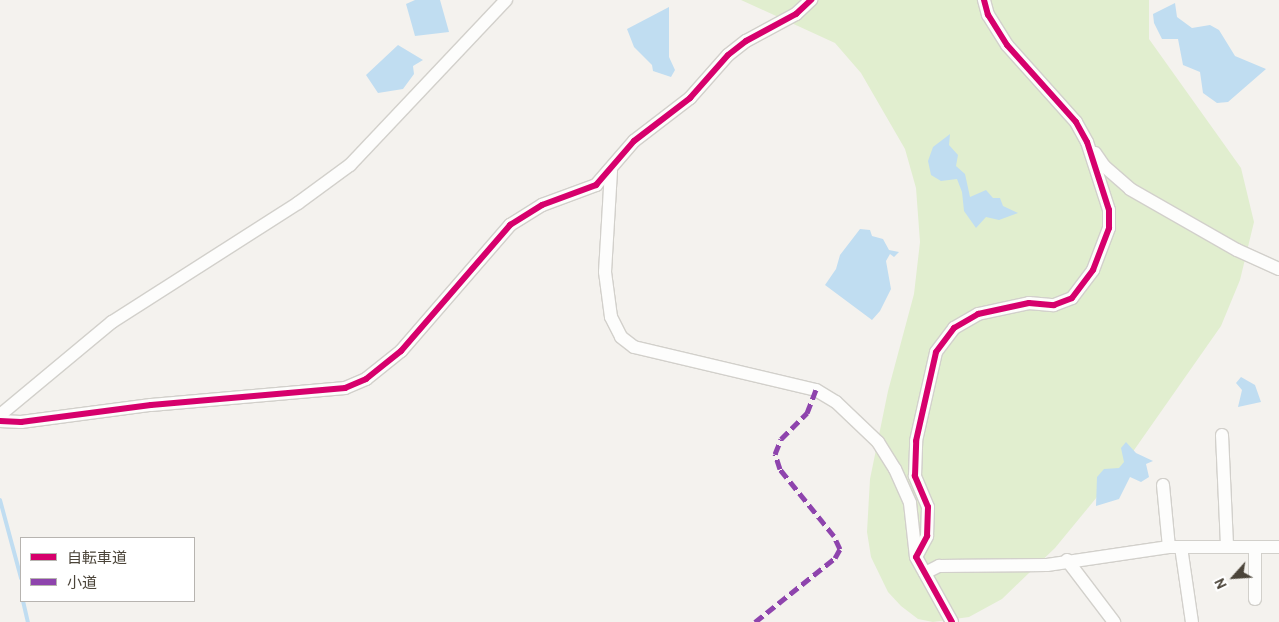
<!DOCTYPE html>
<html>
<head>
<meta charset="utf-8">
<style>
	body { margin:0 }
	#map { position:relative; width:1279px; height:622px; overflow:hidden; background:#f4f2ee; font-family:Cabin,"Noto Sans JP",sans-serif }
	div>[style] { position:absolute }
	.green>* { inset:0; background:#e1eecf }
	.water>* { inset:0; background:#c0ddf1 }
	.stream>* { height:4px; margin:-2px; padding:0 2px; transform-origin:2px; border-radius:2px; background:#c0ddf1 }
	.roads { filter:drop-shadow(1px 0 #d2d0cb) drop-shadow(-1px 0 #d2d0cb) drop-shadow(0 1px #d2d0cb) drop-shadow(0 -1px #d2d0cb) }
	.minor>* { height:12px; margin:-6px; padding:0 6px; transform-origin:6px; border-radius:6px; background:#fdfdfc }
	.quiet>* { height:5px; margin-top:-2.5px; transform-origin:0; background:repeating-linear-gradient(90deg,#8e44ad 0 10px,transparent 0 15px) }
	.cycleway>* { height:6px; margin:-3px; padding:0 3px; transform-origin:3px; border-radius:3px; background:#d6006c }
	span { translate:-50% -50%; white-space:nowrap; text-align:center; line-height:1.15; -webkit-text-stroke:5px #fff; paint-order:stroke }
	.legend { position:absolute; left:20px; top:537px; width:175px; height:65px; box-sizing:border-box; background:#fff; border:1px solid #b7b4b0; margin:0; padding:6px 9px; list-style:none; font-size:15px; color:#4b4439 }
	.legend li { display:flex; align-items:center; gap:10px; height:25px }
	.legend b { width:25px; border:1px solid #b7b4b0 }
	.north { position:absolute; left:1209px; top:552px; width:50px; height:50px; -webkit-text-stroke:4px #fff; paint-order:stroke; rotate:244deg; font-size:14px; font-weight:700; line-height:20px; text-align:center; color:#4b4439 }
	.north::after { content:''; display:block; margin:auto; width:18px; height:22px; background:#4b4439; clip-path:polygon(50% 0,100% 100%,50% 72%,0 100%) }
</style>
</head>
<body>
<div id="map">
	<div class="green">
		<div style="clip-path:polygon(741px 0,1149px 0,1149px 39px,1241px 168px,1254px 222px,1240px 280px,1221px 326px,1125px 463px,1055px 548px,1002px 599px,969px 617px,933px 622px,918px 619px,901px 606px,888px 592px,871px 557px,867px 532px,870px 479px,888px 391px,914px 294px,920px 242px,916px 188px,905px 149px,861px 73px,835px 43px)"></div>
	</div>
	<div class="water">
		<div style="clip-path:polygon(415px 0,440px 0,449px 32px,415px 36px,406px 4px)"></div>
		<div style="clip-path:polygon(1175px 3px,1177px 17px,1192px 28px,1210px 25px,1219px 30px,1235px 56px,1266px 69px,1228px 102px,1217px 103px,1203px 93px,1200px 72px,1183px 65px,1178px 39px,1162px 39px,1154px 23px,1153px 14px)"></div>
		<div style="clip-path:polygon(669px 7px,669px 57px,675px 70px,671px 77px,653px 71px,652px 65px,634px 47px,627px 29px)"></div>
		<div style="clip-path:polygon(398px 45px,423px 60px,413px 66px,414px 74px,403px 89px,378px 93px,366px 75px)"></div>
		<div style="clip-path:polygon(950px 134px,949px 145px,958px 155px,956px 166px,965px 174px,970px 197px,986px 190px,993px 198px,1000px 198px,1003px 206px,1018px 213px,999px 220px,986px 217px,976px 228px,964px 211px,962px 192px,957px 179px,941px 181px,931px 175px,928px 161px,933px 147px)"></div>
		<div style="clip-path:polygon(860px 229px,870px 230px,872px 236px,883px 239px,889px 250px,899px 252px,894px 257px,890px 254px,886px 261px,891px 289px,880px 311px,872px 320px,825px 285px,836px 269px,840px 255px)"></div>
		<div style="clip-path:polygon(1241px 377px,1255px 385px,1261px 402px,1238px 407px,1242px 390px,1236px 383px)"></div>
		<div style="clip-path:polygon(1126px 442px,1136px 453px,1153px 461px,1146px 464px,1149px 477px,1141px 482px,1130px 477px,1119px 499px,1096px 506px,1097px 477px,1104px 469px,1119px 468px,1124px 462px,1121px 448px)"></div>
	</div>
	<div class="stream">
		<div style="left:0;top:500px;width:81px;rotate:74.9deg"></div>
		<div style="left:23px;top:601px;width:22px;rotate:77deg"></div>
	</div>
	<div class="roads">
		<div class="minor">
			<div style="left:1095px;top:153px;width:16px;rotate:55deg"></div>
			<div style="left:1104px;top:166px;width:35px;rotate:41deg"></div>
			<div style="left:1130px;top:189px;width:123px;rotate:29.7deg"></div>
			<div style="left:1237px;top:250px;width:46px;rotate:24.3deg"></div>
			<div style="left:611px;top:171px;width:101px;rotate:93.4deg"></div>
			<div style="left:605px;top:272px;width:45px;rotate:82.4deg"></div>
			<div style="left:611px;top:317px;width:22px;rotate:63deg"></div>
			<div style="left:621px;top:337px;width:16px;rotate:38deg"></div>
			<div style="left:634px;top:347px;width:187px;rotate:13.3deg"></div>
			<div style="left:816px;top:390px;width:23px;rotate:31deg"></div>
			<div style="left:836px;top:402px;width:58px;rotate:43.6deg"></div>
			<div style="left:878px;top:442px;width:32px;rotate:58deg"></div>
			<div style="left:895px;top:469px;width:37px;rotate:66deg"></div>
			<div style="left:910px;top:503px;width:54px;rotate:83.7deg"></div>
			<div style="left:0;top:415px;width:146px;rotate:-39.7deg"></div>
			<div style="left:112px;top:322px;width:221px;rotate:-32.6deg"></div>
			<div style="left:298px;top:203px;width:64px;rotate:-36.2deg"></div>
			<div style="left:350px;top:165px;width:227px;rotate:-46.6deg"></div>
			<div style="left:0;top:421px;width:21px;rotate:3deg"></div>
			<div style="left:21px;top:422px;width:131px;rotate:-7.5deg"></div>
			<div style="left:151px;top:405px;width:195px;rotate:-5deg"></div>
			<div style="left:345px;top:388px;width:23px;rotate:-23deg"></div>
			<div style="left:366px;top:379px;width:45px;rotate:-38.7deg"></div>
			<div style="left:401px;top:351px;width:167px;rotate:-49.1deg"></div>
			<div style="left:510px;top:225px;width:38px;rotate:-32deg"></div>
			<div style="left:542px;top:205px;width:58px;rotate:-20.3deg"></div>
			<div style="left:596px;top:185px;width:58px;rotate:-49.2deg"></div>
			<div style="left:634px;top:141px;width:71px;rotate:-37.5deg"></div>
			<div style="left:690px;top:98px;width:57px;rotate:-48.5deg"></div>
			<div style="left:728px;top:55px;width:23px;rotate:-38deg"></div>
			<div style="left:746px;top:41px;width:57px;rotate:-28.4deg"></div>
			<div style="left:796px;top:14px;width:21px;rotate:-43deg"></div>
			<div style="left:1222px;top:435px;width:111px;rotate:87.4deg"></div>
			<div style="left:1163px;top:485px;width:62px;rotate:84.5deg"></div>
			<div style="left:1181px;top:547px;width:76px;rotate:81.7deg"></div>
			<div style="left:1067px;top:560px;width:78px;rotate:52.8deg"></div>
			<div style="left:925px;top:573px;width:16px;rotate:-27deg"></div>
			<div style="left:939px;top:566px;width:108px;rotate:-0.5deg"></div>
			<div style="left:1047px;top:565px;width:123px;rotate:-8.4deg"></div>
			<div style="left:1169px;top:547px;width:110px"></div>
			<div style="left:1255px;top:599px;width:52px;rotate:-90deg"></div>
			<div style="left:952px;top:622px;width:74px;rotate:-119deg"></div>
			<div style="left:916px;top:557px;width:24px;rotate:-62deg"></div>
			<div style="left:927px;top:536px;width:29px;rotate:-88deg"></div>
			<div style="left:928px;top:507px;width:34px;rotate:-113deg"></div>
			<div style="left:915px;top:476px;width:35px;rotate:-88deg"></div>
			<div style="left:916px;top:441px;width:91px;rotate:-77.3deg"></div>
			<div style="left:936px;top:352px;width:30px;rotate:-53deg"></div>
			<div style="left:954px;top:328px;width:28px;rotate:-30deg"></div>
			<div style="left:978px;top:314px;width:52px;rotate:-12.2deg"></div>
			<div style="left:1029px;top:303px;width:25px;rotate:5deg"></div>
			<div style="left:1054px;top:305px;width:19px;rotate:-21deg"></div>
			<div style="left:1072px;top:298px;width:35px;rotate:-53deg"></div>
			<div style="left:1093px;top:270px;width:45px;rotate:-69.1deg"></div>
			<div style="left:1109px;top:228px;width:18px;rotate:-90deg"></div>
			<div style="left:1109px;top:210px;width:71px;rotate:-107.9deg"></div>
			<div style="left:1087px;top:142px;width:23px;rotate:-119deg"></div>
			<div style="left:1076px;top:122px;width:103px;rotate:-131.9deg"></div>
			<div style="left:1007px;top:45px;width:36px;rotate:-122deg"></div>
			<div style="left:988px;top:15px;width:16px;rotate:-105deg"></div>
		</div>
	</div>
	<div class="quiet">
		<div style="left:755px;top:622px;width:102px;rotate:-38.7deg"></div>
		<div style="left:835px;top:558px;width:10px;rotate:-61deg"></div>
		<div style="left:840px;top:549px;width:14px;rotate:-115deg"></div>
		<div style="left:834px;top:536px;width:86px;rotate:-128.9deg"></div>
		<div style="left:780px;top:469px;width:16px;rotate:-108deg"></div>
		<div style="left:775px;top:454px;width:16px;rotate:-68deg"></div>
		<div style="left:781px;top:439px;width:37px;rotate:-45deg"></div>
		<div style="left:807px;top:413px;width:25px;rotate:-69deg"></div>
	</div>
	<div class="cycleway">
		<div style="left:0;top:421px;width:21px;rotate:3deg"></div>
		<div style="left:21px;top:422px;width:131px;rotate:-7.5deg"></div>
		<div style="left:151px;top:405px;width:195px;rotate:-5deg"></div>
		<div style="left:345px;top:388px;width:23px;rotate:-23deg"></div>
		<div style="left:366px;top:379px;width:45px;rotate:-38.7deg"></div>
		<div style="left:401px;top:351px;width:167px;rotate:-49.1deg"></div>
		<div style="left:510px;top:225px;width:38px;rotate:-32deg"></div>
		<div style="left:542px;top:205px;width:58px;rotate:-20.3deg"></div>
		<div style="left:596px;top:185px;width:58px;rotate:-49.2deg"></div>
		<div style="left:634px;top:141px;width:71px;rotate:-37.5deg"></div>
		<div style="left:690px;top:98px;width:57px;rotate:-48.5deg"></div>
		<div style="left:728px;top:55px;width:23px;rotate:-38deg"></div>
		<div style="left:746px;top:41px;width:57px;rotate:-28.4deg"></div>
		<div style="left:796px;top:14px;width:21px;rotate:-43deg"></div>
		<div style="left:952px;top:622px;width:74px;rotate:-119deg"></div>
		<div style="left:916px;top:557px;width:24px;rotate:-62deg"></div>
		<div style="left:927px;top:536px;width:29px;rotate:-88deg"></div>
		<div style="left:928px;top:507px;width:34px;rotate:-113deg"></div>
		<div style="left:915px;top:476px;width:35px;rotate:-88deg"></div>
		<div style="left:916px;top:441px;width:91px;rotate:-77.3deg"></div>
		<div style="left:936px;top:352px;width:30px;rotate:-53deg"></div>
		<div style="left:954px;top:328px;width:28px;rotate:-30deg"></div>
		<div style="left:978px;top:314px;width:52px;rotate:-12.2deg"></div>
		<div style="left:1029px;top:303px;width:25px;rotate:5deg"></div>
		<div style="left:1054px;top:305px;width:19px;rotate:-21deg"></div>
		<div style="left:1072px;top:298px;width:35px;rotate:-53deg"></div>
		<div style="left:1093px;top:270px;width:45px;rotate:-69.1deg"></div>
		<div style="left:1109px;top:228px;width:18px;rotate:-90deg"></div>
		<div style="left:1109px;top:210px;width:71px;rotate:-107.9deg"></div>
		<div style="left:1087px;top:142px;width:23px;rotate:-119deg"></div>
		<div style="left:1076px;top:122px;width:103px;rotate:-131.9deg"></div>
		<div style="left:1007px;top:45px;width:36px;rotate:-122deg"></div>
		<div style="left:988px;top:15px;width:16px;rotate:-105deg"></div>
	</div>
	<ul class="legend">
	<li><b style="height:6px;background:#d6006c"></b>自転車道</li>
	<li><b style="height:6px;background:#8e44ad"></b>小道</li>
	</ul>
	<div class="north">N</div>
</div>
</body>
</html>
